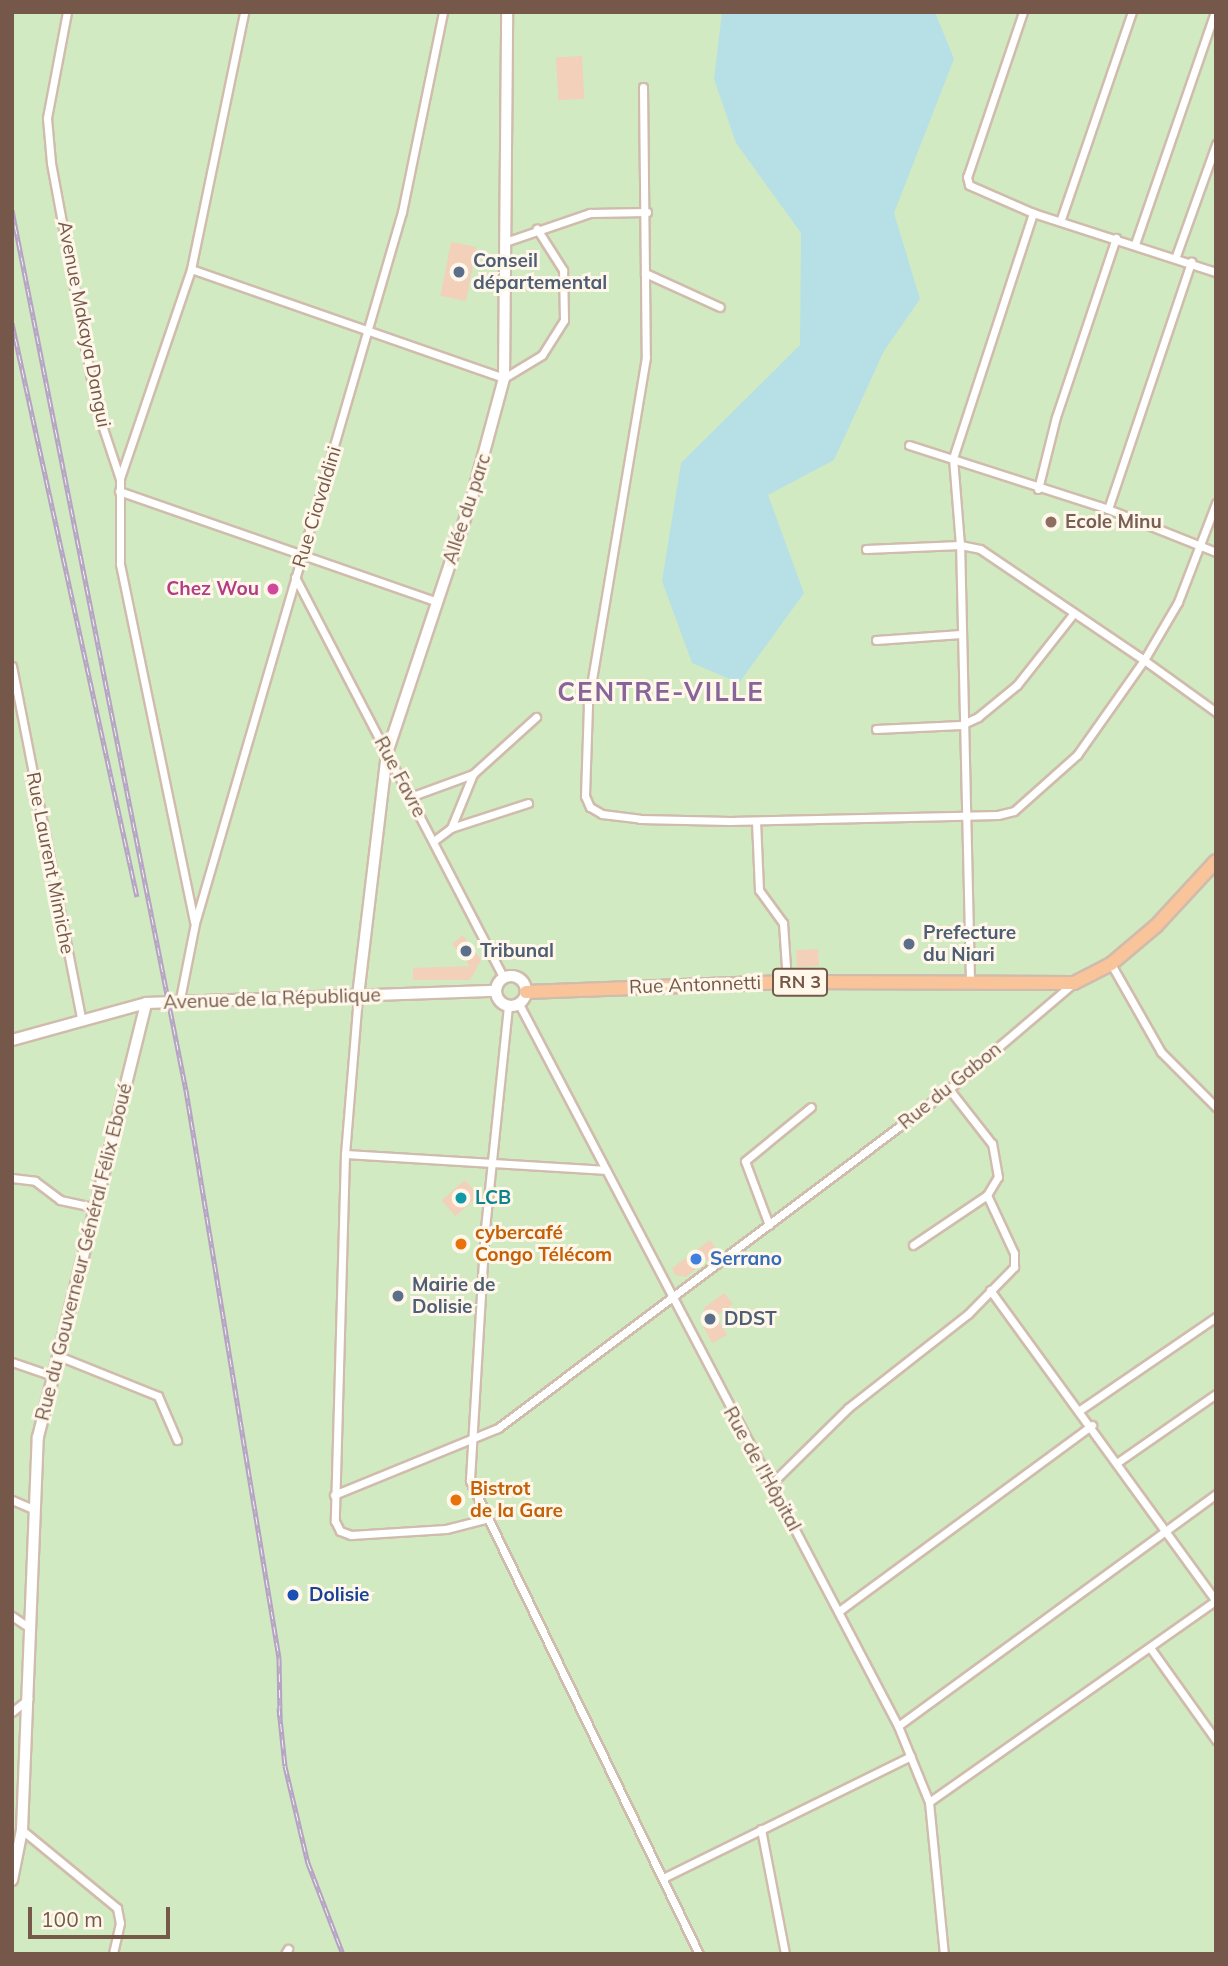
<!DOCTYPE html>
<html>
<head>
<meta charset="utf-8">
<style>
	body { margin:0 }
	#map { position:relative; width:1228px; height:1966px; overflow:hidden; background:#fdf3e3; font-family:Mulish,sans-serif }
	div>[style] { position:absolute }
	.green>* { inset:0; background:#d2eac1; transform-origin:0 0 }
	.water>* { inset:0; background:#b7e0e6 }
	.building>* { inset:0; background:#f2d0ba; transform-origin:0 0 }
	.roads { filter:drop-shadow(2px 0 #d0bcad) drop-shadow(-2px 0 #d0bcad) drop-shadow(0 2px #d0bcad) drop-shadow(0 -2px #d0bcad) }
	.minor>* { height:7px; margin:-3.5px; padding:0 3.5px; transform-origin:3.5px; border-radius:3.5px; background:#fff }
	.tertiary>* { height:10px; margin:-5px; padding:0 5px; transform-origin:5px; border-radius:5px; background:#fff }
	.secondary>* { height:10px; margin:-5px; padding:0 5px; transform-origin:5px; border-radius:5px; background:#fff }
	.secondary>.ring { margin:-5px; padding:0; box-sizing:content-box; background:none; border:10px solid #fff; border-radius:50% }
	.trunk>* { height:12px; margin:-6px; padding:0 6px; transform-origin:6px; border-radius:6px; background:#fac49a }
	.rail>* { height:5px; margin-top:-2.5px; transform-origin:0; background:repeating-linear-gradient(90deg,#fff7ea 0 8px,#b5a2c6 0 16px); box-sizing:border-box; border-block:2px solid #b5a2c6 }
	.dots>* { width:19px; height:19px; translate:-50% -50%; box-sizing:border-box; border:4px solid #fff7ea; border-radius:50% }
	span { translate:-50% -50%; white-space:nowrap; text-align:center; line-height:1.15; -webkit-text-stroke:6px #fff7ea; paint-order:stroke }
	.shield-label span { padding:2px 5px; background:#fff7ea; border:2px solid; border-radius:5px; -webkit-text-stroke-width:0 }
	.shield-label { font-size:18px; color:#755849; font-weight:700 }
	.service-label { font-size:19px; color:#4e5e75; font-weight:700 }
	.left { translate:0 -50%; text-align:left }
	.street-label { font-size:19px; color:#755849 }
	.education-label { font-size:19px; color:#785e54; font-weight:700 }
	.hotel-label { font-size:19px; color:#b23c85; font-weight:700 }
	.right { translate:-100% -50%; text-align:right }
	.culture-label { font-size:19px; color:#0d838f; font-weight:700 }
	.food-label { font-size:19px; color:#c56008; font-weight:700 }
	.shop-label { font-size:19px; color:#366cbe; font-weight:700 }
	.transit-label { font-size:19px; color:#164399; font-weight:700 }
	.district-label { font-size:26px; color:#876499; font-weight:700; letter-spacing:2px }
	.frame { position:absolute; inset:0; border:14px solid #755849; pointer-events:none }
	.scale { position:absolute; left:28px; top:1907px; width:142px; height:32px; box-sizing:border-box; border:4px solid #755849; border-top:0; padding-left:9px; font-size:21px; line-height:24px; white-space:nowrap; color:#755849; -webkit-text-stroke:5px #fff7ea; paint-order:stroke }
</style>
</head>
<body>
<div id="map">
	<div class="green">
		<div style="left:12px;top:12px;width:1204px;height:1942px"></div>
	</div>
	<div class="water">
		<div style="clip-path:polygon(722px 12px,935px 12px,954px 59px,894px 213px,920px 299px,884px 351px,834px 460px,768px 495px,804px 593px,739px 683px,692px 663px,662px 581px,681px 463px,800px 345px,801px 233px,736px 143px,714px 79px)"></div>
	</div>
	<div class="building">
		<div style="left:582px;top:56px;width:43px;height:26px;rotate:87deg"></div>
		<div style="left:451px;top:242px;width:26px;height:55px;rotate:11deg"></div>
		<div style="clip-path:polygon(463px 935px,481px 960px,470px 980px,413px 980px,413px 968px,470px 966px,452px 944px)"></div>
		<div style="left:818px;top:949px;width:17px;height:22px;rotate:87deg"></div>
		<div style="left:465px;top:1180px;width:21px;height:31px;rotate:49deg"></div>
		<div style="clip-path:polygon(710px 1240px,718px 1251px,686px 1277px,675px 1275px,672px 1268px)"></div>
		<div style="clip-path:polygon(724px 1293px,733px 1304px,716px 1316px,727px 1335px,712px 1343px,701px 1322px,704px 1308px)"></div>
	</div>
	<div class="roads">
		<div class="minor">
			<div style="left:67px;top:12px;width:108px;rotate:100.7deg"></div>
			<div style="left:47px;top:118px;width:45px;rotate:84.9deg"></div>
			<div style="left:51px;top:163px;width:251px;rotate:79.5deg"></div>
			<div style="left:97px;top:410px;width:73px;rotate:71.6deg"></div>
			<div style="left:120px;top:479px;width:85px;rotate:90deg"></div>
			<div style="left:120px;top:564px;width:365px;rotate:78.3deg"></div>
			<div style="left:1023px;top:12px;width:174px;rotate:108.7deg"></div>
			<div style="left:967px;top:177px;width:8px;rotate:76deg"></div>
			<div style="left:969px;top:185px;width:70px;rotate:23.6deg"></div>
			<div style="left:1033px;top:213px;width:192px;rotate:17.9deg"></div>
			<div style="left:643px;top:87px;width:270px;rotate:89.4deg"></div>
			<div style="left:646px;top:357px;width:353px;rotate:99.5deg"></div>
			<div style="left:588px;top:705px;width:91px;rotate:91.9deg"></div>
			<div style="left:585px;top:796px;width:12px;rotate:66deg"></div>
			<div style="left:590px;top:807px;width:14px;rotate:30deg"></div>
			<div style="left:602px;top:814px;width:38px;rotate:7deg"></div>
			<div style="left:640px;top:819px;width:90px;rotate:1.3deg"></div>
			<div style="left:730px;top:821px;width:268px;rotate:-1.3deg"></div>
			<div style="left:998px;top:815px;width:16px;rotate:-14deg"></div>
			<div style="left:1014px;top:811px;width:84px;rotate:-41.6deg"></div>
			<div style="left:1077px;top:755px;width:116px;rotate:-54.8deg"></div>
			<div style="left:1144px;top:660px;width:89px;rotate:35.8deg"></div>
			<div style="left:1061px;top:219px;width:219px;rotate:-71.1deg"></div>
			<div style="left:508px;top:241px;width:87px;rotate:-18.9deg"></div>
			<div style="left:590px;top:213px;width:57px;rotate:-1deg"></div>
			<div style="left:1135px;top:244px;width:245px;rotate:-71deg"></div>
			<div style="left:1176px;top:256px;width:119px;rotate:-70.3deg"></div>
			<div style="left:191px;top:269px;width:331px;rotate:19.2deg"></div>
			<div style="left:504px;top:378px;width:44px;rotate:-31.2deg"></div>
			<div style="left:542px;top:355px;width:41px;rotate:-57.8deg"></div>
			<div style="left:564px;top:320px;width:50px;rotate:-91.1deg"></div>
			<div style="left:563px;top:270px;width:49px;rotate:-122.4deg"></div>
			<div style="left:645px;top:273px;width:82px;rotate:24.4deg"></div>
			<div style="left:909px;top:445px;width:209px;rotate:17.8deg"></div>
			<div style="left:1108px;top:509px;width:116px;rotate:21.7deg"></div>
			<div style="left:120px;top:478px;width:221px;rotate:-71.2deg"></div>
			<div style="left:191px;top:269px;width:262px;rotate:-78.3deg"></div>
			<div style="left:1038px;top:489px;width:74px;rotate:-76deg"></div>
			<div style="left:1056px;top:417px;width:189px;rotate:-71.5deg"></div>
			<div style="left:119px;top:491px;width:337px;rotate:19.2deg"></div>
			<div style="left:1108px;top:509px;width:261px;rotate:-71.4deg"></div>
			<div style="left:866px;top:549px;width:94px;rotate:-2.4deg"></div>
			<div style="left:960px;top:545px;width:20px;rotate:11deg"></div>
			<div style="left:980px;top:549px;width:198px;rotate:34.1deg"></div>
			<div style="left:1144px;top:660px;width:67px;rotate:-59.6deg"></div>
			<div style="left:1178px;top:602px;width:106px;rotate:-69deg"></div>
			<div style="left:295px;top:577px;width:451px;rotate:62.5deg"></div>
			<div style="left:876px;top:640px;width:85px;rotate:-4deg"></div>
			<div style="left:12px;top:666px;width:360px;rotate:78.9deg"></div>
			<div style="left:876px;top:729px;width:85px;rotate:-2.7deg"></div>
			<div style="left:961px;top:725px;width:19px;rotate:-25deg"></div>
			<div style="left:978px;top:717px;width:50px;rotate:-39.4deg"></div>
			<div style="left:1017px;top:685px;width:90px;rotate:-51.7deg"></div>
			<div style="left:410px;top:797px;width:67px;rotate:-20.1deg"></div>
			<div style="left:473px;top:774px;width:85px;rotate:-42.1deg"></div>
			<div style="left:756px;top:821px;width:69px;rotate:87.5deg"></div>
			<div style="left:759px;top:890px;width:41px;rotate:54deg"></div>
			<div style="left:783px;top:923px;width:59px;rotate:86.1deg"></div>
			<div style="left:451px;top:828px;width:81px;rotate:-18deg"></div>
			<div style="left:435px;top:840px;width:20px;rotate:-37deg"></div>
			<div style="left:451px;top:828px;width:58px;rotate:-67.8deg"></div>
			<div style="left:1111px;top:964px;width:101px;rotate:60.4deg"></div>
			<div style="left:1161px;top:1052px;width:78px;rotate:45deg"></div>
			<div style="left:970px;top:981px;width:436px;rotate:-91.3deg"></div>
			<div style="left:960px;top:545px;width:87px;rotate:-94.6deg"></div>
			<div style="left:953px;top:458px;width:258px;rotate:-71.9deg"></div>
			<div style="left:358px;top:996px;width:159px;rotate:94.7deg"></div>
			<div style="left:345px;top:1154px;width:367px;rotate:91.6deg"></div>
			<div style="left:335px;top:1521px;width:11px;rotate:63deg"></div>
			<div style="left:340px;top:1531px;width:12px;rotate:20deg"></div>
			<div style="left:351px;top:1535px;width:95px;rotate:-3.6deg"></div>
			<div style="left:446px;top:1529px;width:40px;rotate:-14.4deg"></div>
			<div style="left:180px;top:999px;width:77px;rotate:-78.8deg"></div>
			<div style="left:195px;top:923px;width:741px;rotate:-73.77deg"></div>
			<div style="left:402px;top:212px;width:204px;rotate:-78.4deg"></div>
			<div style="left:519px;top:1004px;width:815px;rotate:62.3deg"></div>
			<div style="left:898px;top:1726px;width:82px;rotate:67.8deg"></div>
			<div style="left:929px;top:1802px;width:153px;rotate:84.4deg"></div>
			<div style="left:508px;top:1006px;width:222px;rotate:95.9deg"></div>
			<div style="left:485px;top:1227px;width:254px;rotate:93.4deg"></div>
			<div style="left:470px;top:1481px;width:526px;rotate:64.17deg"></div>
			<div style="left:345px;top:1154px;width:259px;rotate:3.5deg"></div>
			<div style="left:12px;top:1178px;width:23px;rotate:7deg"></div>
			<div style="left:35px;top:1181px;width:31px;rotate:37deg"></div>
			<div style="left:60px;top:1200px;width:34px;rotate:12deg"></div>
			<div style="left:769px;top:1225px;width:68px;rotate:-110.6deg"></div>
			<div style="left:745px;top:1161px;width:85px;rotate:-39.3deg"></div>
			<div style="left:913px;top:1245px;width:89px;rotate:-34deg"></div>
			<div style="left:990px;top:1290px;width:384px;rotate:54deg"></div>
			<div style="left:56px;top:1355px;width:110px;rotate:21.9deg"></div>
			<div style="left:158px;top:1396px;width:48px;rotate:66.6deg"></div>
			<div style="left:12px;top:1362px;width:40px;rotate:18.9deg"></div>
			<div style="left:1080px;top:1410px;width:165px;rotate:-34.4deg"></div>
			<div style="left:1118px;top:1462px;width:119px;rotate:-34.8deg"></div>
			<div style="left:771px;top:1484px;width:108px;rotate:-44.6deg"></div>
			<div style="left:848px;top:1408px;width:152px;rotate:-38.1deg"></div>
			<div style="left:968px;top:1314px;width:66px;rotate:-45.6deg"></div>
			<div style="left:1014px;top:1267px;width:14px;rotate:-90deg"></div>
			<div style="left:1014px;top:1253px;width:64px;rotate:-115deg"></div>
			<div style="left:987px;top:1195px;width:21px;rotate:-59deg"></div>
			<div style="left:998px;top:1177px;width:34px;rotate:-100deg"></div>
			<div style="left:992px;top:1144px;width:70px;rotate:-128deg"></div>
			<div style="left:334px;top:1495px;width:177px;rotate:-22.2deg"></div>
			<div style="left:498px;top:1428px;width:564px;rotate:-36.93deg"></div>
			<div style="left:949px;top:1089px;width:160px;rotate:-40.4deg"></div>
			<div style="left:12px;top:1500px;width:23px;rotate:23deg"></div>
			<div style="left:839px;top:1611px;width:314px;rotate:-36.3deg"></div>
			<div style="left:12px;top:1616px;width:22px;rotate:34deg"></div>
			<div style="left:1151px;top:1649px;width:112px;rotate:54.5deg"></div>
			<div style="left:12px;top:1712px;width:21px;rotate:-39deg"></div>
			<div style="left:898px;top:1726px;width:394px;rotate:-36.1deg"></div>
			<div style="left:929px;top:1802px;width:351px;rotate:-35.1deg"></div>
			<div style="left:761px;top:1829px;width:127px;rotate:79.1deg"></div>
			<div style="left:22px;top:1830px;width:123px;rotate:39.4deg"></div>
			<div style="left:117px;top:1908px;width:15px;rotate:79deg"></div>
			<div style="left:120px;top:1923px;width:32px;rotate:103deg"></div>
			<div style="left:663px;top:1878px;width:276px;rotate:-26.2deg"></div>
			<div style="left:285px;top:1954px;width:6px;rotate:-59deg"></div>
		</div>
		<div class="tertiary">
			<div style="left:358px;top:996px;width:245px;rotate:-83.2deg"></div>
			<div style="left:387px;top:753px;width:270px;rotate:-71.6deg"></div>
			<div style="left:472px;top:497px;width:123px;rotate:-74.9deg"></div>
			<div style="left:504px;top:378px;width:366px;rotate:-89.5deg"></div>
			<div style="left:12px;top:1040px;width:139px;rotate:-15.4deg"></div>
		</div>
		<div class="secondary">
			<div class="ring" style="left:496px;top:976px;width:20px;height:20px"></div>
			<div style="left:12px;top:1880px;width:51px;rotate:-78.7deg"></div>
			<div style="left:22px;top:1830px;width:393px;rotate:-87.7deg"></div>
			<div style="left:38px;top:1437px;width:447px;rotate:-76deg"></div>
			<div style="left:146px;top:1003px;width:350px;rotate:-2deg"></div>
		</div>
		<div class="trunk">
			<div style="left:526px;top:992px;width:261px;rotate:-2.2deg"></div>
			<div style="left:787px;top:982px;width:287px;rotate:0.2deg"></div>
			<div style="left:1074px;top:983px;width:42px;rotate:-27.2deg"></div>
			<div style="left:1111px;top:964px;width:59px;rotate:-40.2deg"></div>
			<div style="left:1156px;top:926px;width:88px;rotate:-47.3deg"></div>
		</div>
	</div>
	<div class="rail">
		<div style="left:12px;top:210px;width:897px;rotate:78.82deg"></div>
		<div style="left:186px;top:1090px;width:576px;rotate:80.7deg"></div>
		<div style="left:279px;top:1658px;width:59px;rotate:89deg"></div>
		<div style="left:12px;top:323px;width:587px;rotate:77.71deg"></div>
		<div style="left:279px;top:1708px;width:58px;rotate:84.1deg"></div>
		<div style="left:285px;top:1766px;width:100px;rotate:76.7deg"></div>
		<div style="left:308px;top:1863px;width:97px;rotate:69deg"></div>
	</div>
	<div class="dots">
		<div style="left:459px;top:272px;background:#5c6f8a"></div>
		<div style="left:1051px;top:522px;background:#8d6e63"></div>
		<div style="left:273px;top:589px;background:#d1479c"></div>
		<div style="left:909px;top:944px;background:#5c6f8a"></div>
		<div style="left:466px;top:951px;background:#5c6f8a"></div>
		<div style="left:461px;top:1198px;background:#0f9aa8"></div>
		<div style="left:461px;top:1244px;background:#e8710a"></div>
		<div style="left:696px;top:1259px;background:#3f7fe0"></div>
		<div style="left:398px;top:1296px;background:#5c6f8a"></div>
		<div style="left:710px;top:1319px;background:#5c6f8a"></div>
		<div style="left:456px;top:1500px;background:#e8710a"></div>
		<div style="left:293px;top:1595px;background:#1a4fb4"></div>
	</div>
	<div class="shield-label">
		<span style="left:800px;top:982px">RN 3</span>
	</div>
	<div class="service-label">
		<span class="left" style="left:473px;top:272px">Conseil<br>départemental</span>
		<span class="left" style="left:923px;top:944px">Prefecture<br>du Niari</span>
		<span class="left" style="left:480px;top:951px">Tribunal</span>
		<span class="left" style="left:412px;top:1296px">Mairie de<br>Dolisie</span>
		<span class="left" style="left:724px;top:1319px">DDST</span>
	</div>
	<div class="street-label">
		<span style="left:84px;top:324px;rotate:79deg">Avenue Makaya Dangui</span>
		<span style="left:317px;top:507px;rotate:-73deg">Rue Ciavaldini</span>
		<span style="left:467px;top:509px;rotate:-72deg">Allée du parc</span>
		<span style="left:400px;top:777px;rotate:62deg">Rue Favre</span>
		<span style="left:50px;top:863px;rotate:79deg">Rue Laurent Mimiche</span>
		<span style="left:695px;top:985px;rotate:-2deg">Rue Antonnetti</span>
		<span style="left:272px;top:999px;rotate:-2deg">Avenue de la République</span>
		<span style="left:950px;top:1086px;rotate:-39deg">Rue du Gabon</span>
		<span style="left:84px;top:1252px;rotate:-76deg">Rue du Gouverneur Général Félix Eboué</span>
		<span style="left:762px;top:1469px;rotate:61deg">Rue de l'Hôpital</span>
	</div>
	<div class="education-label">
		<span class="left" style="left:1065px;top:522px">Ecole Minu</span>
	</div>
	<div class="hotel-label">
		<span class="right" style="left:259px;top:589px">Chez Wou</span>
	</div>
	<div class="culture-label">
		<span class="left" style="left:475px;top:1198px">LCB</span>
	</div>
	<div class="food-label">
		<span class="left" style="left:475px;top:1244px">cybercafé<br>Congo Télécom</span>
		<span class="left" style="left:470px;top:1500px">Bistrot<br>de la Gare</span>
	</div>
	<div class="shop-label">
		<span class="left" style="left:710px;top:1259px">Serrano</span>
	</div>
	<div class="transit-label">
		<span class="left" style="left:309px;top:1595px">Dolisie</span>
	</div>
	<div class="district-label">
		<span style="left:661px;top:692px">CENTRE-VILLE</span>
	</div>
	<div class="frame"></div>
	<div class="scale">100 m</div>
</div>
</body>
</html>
